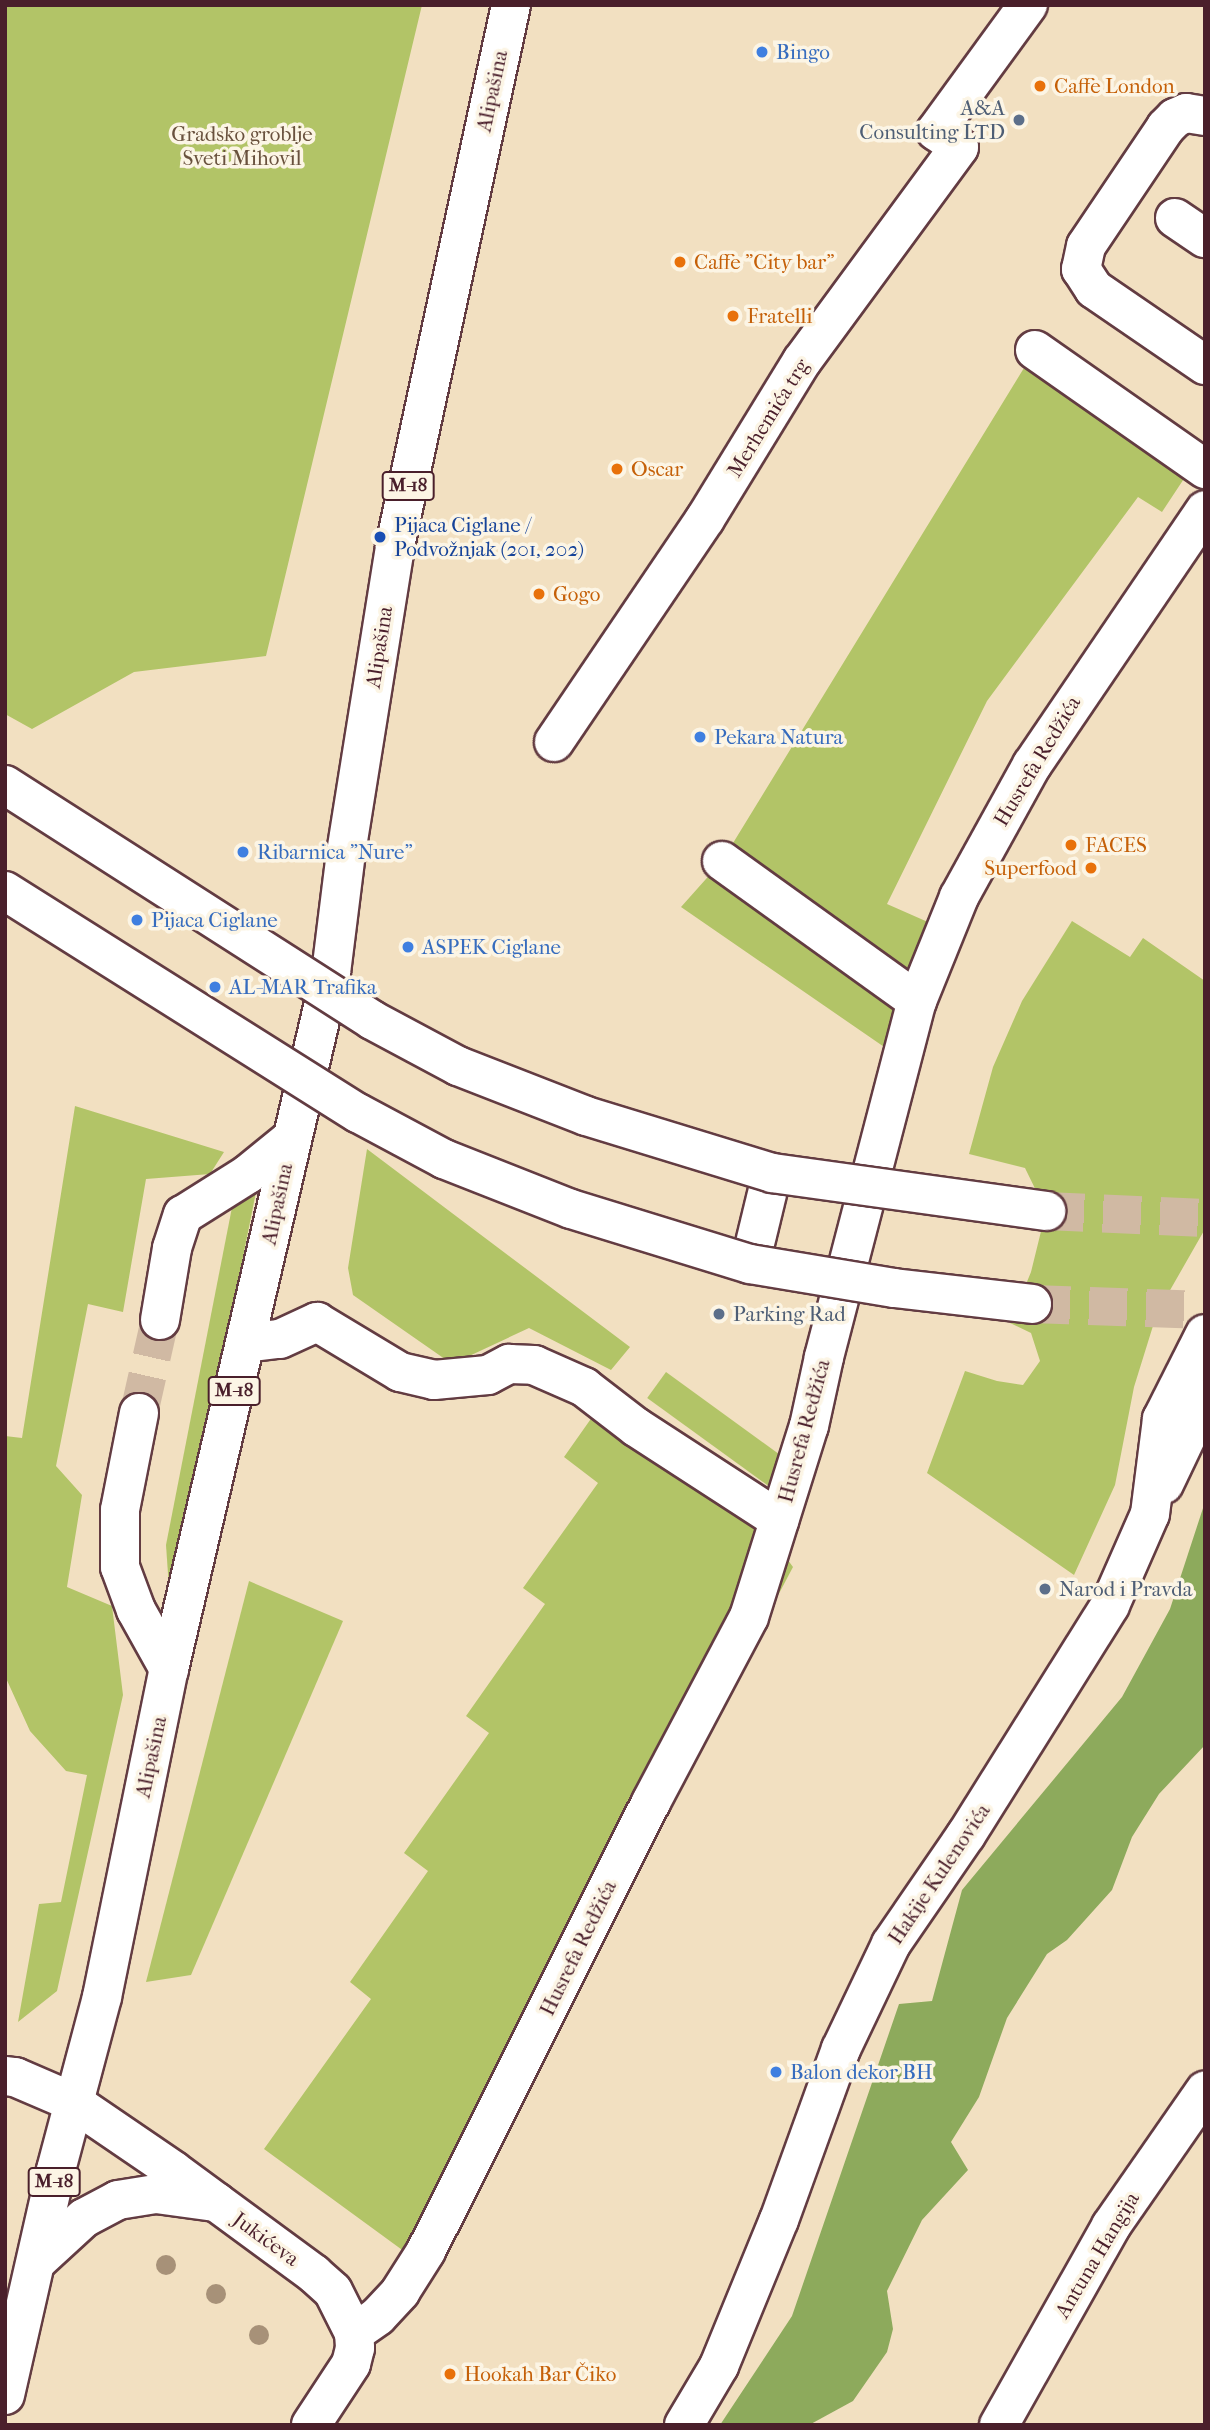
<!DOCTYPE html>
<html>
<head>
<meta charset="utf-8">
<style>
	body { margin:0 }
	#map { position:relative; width:1210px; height:2430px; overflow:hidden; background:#f2e0c1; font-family:"IM FELL French Canon",serif }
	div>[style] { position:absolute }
	.green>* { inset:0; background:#b2c467; transform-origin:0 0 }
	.forest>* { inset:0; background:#8daa5c }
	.minor-tunnel>* { height:38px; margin-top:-19px; transform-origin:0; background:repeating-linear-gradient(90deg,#d0b9a3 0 38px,transparent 0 57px) }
	.major-tunnel>* { height:38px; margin-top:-19px; transform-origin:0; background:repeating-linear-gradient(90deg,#d0b9a3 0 38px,transparent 0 57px) }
	.roads { filter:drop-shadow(2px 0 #633c42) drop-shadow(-2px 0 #633c42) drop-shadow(0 2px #633c42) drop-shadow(0 -2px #633c42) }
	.minor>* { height:38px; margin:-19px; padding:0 19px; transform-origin:19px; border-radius:19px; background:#fff }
	.major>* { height:38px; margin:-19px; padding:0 19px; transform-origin:19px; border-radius:19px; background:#fff }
	.bridges { filter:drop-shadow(2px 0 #633c42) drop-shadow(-2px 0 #633c42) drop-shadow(0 2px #633c42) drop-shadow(0 -2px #633c42) }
	.minor-bridge>* { height:38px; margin:-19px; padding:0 19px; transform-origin:19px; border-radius:19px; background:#fff }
	.major-bridge>* { height:38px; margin:-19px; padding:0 19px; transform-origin:19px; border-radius:19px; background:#fff }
	.trees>* { width:20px; height:20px; margin:-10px; border-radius:50%; background:#a79178 }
	.dots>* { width:19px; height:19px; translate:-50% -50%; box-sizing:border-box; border:4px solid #fcf5e5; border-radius:50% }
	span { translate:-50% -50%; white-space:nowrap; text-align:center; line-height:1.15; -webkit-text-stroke:7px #fcf5e5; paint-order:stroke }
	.shield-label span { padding:2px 5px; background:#fcf5e5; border:2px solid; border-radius:5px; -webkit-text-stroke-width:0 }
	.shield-label { font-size:19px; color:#4a1f2b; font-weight:700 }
	.shop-label { font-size:21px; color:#366cbe }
	.left { translate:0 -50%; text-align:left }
	.food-label { font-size:21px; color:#c56008 }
	.right { translate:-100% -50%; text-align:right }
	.street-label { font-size:21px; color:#4a1f2b }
	.service-label { font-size:21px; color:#4e5e75 }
	.park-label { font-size:21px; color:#69513d }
	.transit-label { font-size:21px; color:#164399 }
	.frame { position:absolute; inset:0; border:7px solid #4a1f2b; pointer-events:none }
</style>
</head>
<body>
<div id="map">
	<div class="green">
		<div style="clip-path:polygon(5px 5px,422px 5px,266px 656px,134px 672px,32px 729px,5px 714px)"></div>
		<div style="clip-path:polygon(1035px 350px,1195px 462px,1162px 512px,1138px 497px,987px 701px,887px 904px,946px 930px,906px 1062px,681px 907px,722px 861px)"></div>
		<div style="clip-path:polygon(1072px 921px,1130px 957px,1143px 938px,1205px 981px,1205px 1229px,1157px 1313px,1134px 1387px,1115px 1485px,1074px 1575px,927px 1473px,965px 1371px,997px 1381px,1023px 1385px,1040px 1361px,1031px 1333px,1010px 1323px,1031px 1272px,1046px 1211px,1025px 1168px,969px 1154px,993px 1067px,1022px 1001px)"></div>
		<div style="clip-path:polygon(75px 1106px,224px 1152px,210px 1174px,146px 1179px,123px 1312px,88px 1304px,56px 1466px,82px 1495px,67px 1587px,112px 1606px,123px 1695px,57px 1991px,18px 2022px,39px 1904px,61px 1902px,87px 1775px,66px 1771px,30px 1731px,5px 1676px,5px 1436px,22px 1438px)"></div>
		<div style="clip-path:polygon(367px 1149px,630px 1347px,611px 1370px,529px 1328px,452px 1364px,353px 1295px,348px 1268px)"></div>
		<div style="clip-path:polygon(257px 1187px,171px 1617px,166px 1545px,235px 1192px)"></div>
		<div style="left:666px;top:1372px;width:182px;height:32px;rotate:36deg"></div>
		<div style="clip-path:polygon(595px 1413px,776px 1544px,793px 1567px,440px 2236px,405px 2252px,264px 2149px,371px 1999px,350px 1982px,428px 1871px,404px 1853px,489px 1733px,466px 1716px,545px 1604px,523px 1588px,598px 1483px,564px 1457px)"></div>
		<div style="clip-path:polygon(249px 1581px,343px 1621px,191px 1975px,146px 1982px)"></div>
	</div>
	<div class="forest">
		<div style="clip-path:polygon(1205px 1502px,1205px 1745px,1159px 1794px,1132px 1837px,1112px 1890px,1067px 1940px,1047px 1954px,1007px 2018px,979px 2097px,951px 2142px,968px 2170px,922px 2220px,887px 2291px,893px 2329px,887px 2352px,853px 2401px,809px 2425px,720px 2425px,792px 2316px,899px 2004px,932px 2001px,962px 1890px,1122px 1697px,1170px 1609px)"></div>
	</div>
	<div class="minor-tunnel">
		<div style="left:1032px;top:1304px;width:173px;rotate:2deg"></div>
		<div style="left:139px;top:1413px;width:95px;rotate:-77.3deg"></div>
	</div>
	<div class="major-tunnel">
		<div style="left:1046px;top:1211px;width:159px;rotate:2.5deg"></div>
	</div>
	<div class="roads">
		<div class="minor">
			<div style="left:1205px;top:116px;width:19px;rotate:-171deg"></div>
			<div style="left:1186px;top:113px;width:12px;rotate:156deg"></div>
			<div style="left:1175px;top:118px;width:13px;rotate:135deg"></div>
			<div style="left:1166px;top:127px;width:143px;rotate:123.9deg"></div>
			<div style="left:1086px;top:246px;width:24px;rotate:102deg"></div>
			<div style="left:1081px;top:269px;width:24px;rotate:57deg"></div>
			<div style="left:1094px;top:289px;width:135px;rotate:34.4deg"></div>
			<div style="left:1175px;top:218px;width:36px;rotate:34deg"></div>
			<div style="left:1035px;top:350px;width:208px;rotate:35deg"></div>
			<div style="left:554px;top:742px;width:269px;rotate:-55.9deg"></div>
			<div style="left:705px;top:519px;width:185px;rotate:-58.5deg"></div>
			<div style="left:802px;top:361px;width:265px;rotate:-53.7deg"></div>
			<div style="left:959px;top:147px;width:28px;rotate:-145deg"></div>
			<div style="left:936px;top:131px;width:156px;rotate:-53.9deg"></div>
			<div style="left:722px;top:861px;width:240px;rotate:35.7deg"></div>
			<div style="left:750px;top:1264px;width:94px;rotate:-76.4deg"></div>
			<div style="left:160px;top:1320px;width:73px;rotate:-80.5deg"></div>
			<div style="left:172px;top:1248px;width:35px;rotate:-72deg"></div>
			<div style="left:183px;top:1215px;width:77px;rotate:-32.2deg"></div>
			<div style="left:248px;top:1174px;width:55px;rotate:-39.1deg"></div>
			<div style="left:245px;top:1343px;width:35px;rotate:-7deg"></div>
			<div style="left:280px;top:1339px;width:41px;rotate:-24.7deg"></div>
			<div style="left:317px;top:1322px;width:97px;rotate:31.1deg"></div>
			<div style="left:400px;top:1372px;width:35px;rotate:13deg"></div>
			<div style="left:434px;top:1380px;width:54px;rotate:-5.3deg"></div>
			<div style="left:488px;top:1375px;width:24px;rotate:-28deg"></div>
			<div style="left:509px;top:1364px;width:25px;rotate:2deg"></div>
			<div style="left:534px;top:1365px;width:55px;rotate:23.7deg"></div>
			<div style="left:584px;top:1387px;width:66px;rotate:37.6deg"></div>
			<div style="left:636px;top:1427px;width:171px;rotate:33deg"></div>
			<div style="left:139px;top:1413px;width:99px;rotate:101.1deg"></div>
			<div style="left:120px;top:1510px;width:57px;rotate:90deg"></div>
			<div style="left:120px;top:1567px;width:46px;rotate:69.6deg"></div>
			<div style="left:136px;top:1610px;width:68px;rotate:60.8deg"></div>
			<div style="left:1164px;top:1484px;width:95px;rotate:-64.5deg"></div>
			<div style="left:5px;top:2076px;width:10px;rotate:6deg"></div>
			<div style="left:15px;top:2077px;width:63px;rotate:23.3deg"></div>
			<div style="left:73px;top:2102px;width:122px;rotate:34.3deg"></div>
			<div style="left:174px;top:2171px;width:174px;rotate:36.3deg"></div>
			<div style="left:314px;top:2274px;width:25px;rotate:42deg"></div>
			<div style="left:333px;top:2291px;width:47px;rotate:63.4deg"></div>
			<div style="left:354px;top:2333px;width:15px;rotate:86deg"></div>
			<div style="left:355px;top:2348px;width:16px;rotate:104deg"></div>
			<div style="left:351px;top:2364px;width:73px;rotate:123.3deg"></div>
			<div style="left:354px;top:2333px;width:29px;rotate:-35deg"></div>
			<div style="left:378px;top:2316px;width:33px;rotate:-47deg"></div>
			<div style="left:400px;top:2292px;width:49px;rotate:-57.6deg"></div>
			<div style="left:426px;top:2251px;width:502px;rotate:-63.38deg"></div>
			<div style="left:651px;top:1802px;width:209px;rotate:-62.1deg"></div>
			<div style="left:749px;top:1617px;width:200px;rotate:-72.6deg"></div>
			<div style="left:809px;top:1426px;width:71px;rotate:-77.7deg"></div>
			<div style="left:824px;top:1357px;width:368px;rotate:-75.4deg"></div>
			<div style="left:917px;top:1001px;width:112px;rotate:-68deg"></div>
			<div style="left:959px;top:897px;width:151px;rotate:-61.1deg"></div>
			<div style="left:1032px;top:765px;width:308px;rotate:-55.8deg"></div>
			<div style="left:684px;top:2425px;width:69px;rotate:-59.3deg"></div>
			<div style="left:719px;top:2366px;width:158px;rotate:-67.7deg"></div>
			<div style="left:779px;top:2220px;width:182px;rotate:-70.1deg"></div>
			<div style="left:841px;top:2049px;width:116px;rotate:-64.5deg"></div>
			<div style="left:891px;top:1944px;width:132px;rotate:-55.5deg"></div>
			<div style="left:966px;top:1835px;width:271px;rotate:-57.9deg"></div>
			<div style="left:1110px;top:1605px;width:99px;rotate:-66.3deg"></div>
			<div style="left:1150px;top:1514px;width:96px;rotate:-82.8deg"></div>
			<div style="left:1162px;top:1419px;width:95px;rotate:-63.2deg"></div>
			<div style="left:999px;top:2425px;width:228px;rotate:-60.6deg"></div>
			<div style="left:1111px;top:2226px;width:165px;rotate:-55.2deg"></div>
		</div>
		<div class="major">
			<div style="left:36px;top:2262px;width:65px;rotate:-42.5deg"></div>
			<div style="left:84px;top:2218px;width:38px;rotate:-28deg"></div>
			<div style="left:118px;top:2200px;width:38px;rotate:-9deg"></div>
			<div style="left:156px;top:2194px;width:61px;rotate:7.6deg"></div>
			<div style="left:5px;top:2395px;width:231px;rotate:-77.2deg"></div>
			<div style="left:56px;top:2170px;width:179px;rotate:-75.1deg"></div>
			<div style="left:102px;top:1997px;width:335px;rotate:-78.5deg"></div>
			<div style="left:169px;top:1669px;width:715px;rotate:-76.9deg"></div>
			<div style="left:331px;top:973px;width:121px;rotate:-82.9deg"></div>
			<div style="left:346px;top:853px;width:311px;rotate:-80.9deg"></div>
			<div style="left:395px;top:546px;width:553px;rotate:-77.9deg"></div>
		</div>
	</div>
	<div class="bridges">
		<div class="minor-bridge">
			<div style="left:5px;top:891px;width:417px;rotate:32.2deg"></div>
			<div style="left:358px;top:1113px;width:98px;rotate:28.1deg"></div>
			<div style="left:444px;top:1159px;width:136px;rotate:21.5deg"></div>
			<div style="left:571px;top:1209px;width:187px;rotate:17.1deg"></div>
			<div style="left:750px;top:1264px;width:146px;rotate:9.5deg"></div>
			<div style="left:894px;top:1288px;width:139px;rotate:6.6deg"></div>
		</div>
		<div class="major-bridge">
			<div style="left:5px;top:785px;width:436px;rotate:32.6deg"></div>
			<div style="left:372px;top:1020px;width:98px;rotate:28.1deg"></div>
			<div style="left:458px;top:1066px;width:137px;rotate:21.3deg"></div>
			<div style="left:586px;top:1116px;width:195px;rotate:17deg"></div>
			<div style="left:772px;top:1173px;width:277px;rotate:7.9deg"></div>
		</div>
	</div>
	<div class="trees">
		<div style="left:166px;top:2265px"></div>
		<div style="left:216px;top:2294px"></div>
		<div style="left:259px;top:2335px"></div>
	</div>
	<div class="dots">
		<div style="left:762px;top:52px;background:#3f7fe0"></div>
		<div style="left:1040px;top:86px;background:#e8710a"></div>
		<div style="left:1019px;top:120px;background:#5c6f8a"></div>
		<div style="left:680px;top:262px;background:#e8710a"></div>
		<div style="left:733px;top:316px;background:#e8710a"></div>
		<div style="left:617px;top:469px;background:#e8710a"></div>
		<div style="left:380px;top:537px;background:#1a4fb4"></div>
		<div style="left:539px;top:594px;background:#e8710a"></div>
		<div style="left:700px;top:737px;background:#3f7fe0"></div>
		<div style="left:1071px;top:845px;background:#e8710a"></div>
		<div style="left:243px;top:852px;background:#3f7fe0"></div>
		<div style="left:1091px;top:868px;background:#e8710a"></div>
		<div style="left:137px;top:920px;background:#3f7fe0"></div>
		<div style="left:408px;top:947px;background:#3f7fe0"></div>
		<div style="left:215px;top:987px;background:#3f7fe0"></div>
		<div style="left:719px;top:1314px;background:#5c6f8a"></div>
		<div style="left:1045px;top:1589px;background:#5c6f8a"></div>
		<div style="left:776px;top:2072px;background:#3f7fe0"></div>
		<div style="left:450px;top:2374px;background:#e8710a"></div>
	</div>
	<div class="shield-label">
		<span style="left:408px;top:486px">M-18</span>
		<span style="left:234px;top:1391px">M-18</span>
		<span style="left:54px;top:2182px">M-18</span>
	</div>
	<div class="shop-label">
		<span class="left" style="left:776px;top:52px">Bingo</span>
		<span class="left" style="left:714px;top:737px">Pekara Natura</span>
		<span class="left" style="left:257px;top:852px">Ribarnica "Nure"</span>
		<span class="left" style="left:151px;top:920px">Pijaca Ciglane</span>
		<span class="left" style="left:422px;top:947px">ASPEK Ciglane</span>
		<span class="left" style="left:229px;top:987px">AL-MAR Trafika</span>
		<span class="left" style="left:790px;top:2072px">Balon dekor BH</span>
	</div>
	<div class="food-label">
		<span class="left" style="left:1054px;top:86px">Caffe London</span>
		<span class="left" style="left:694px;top:262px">Caffe "City bar"</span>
		<span class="left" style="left:747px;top:316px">Fratelli</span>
		<span class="left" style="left:631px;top:469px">Oscar</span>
		<span class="left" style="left:553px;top:594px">Gogo</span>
		<span class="left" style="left:1085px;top:845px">FACES</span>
		<span class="right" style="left:1077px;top:868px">Superfood</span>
		<span class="left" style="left:464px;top:2374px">Hookah Bar Čiko</span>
	</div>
	<div class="street-label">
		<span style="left:492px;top:91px;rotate:-78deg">Alipašina</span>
		<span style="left:768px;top:418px;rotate:-58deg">Merhemića trg</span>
		<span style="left:379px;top:647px;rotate:-81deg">Alipašina</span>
		<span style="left:1037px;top:761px;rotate:-59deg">Husrefa Redžića</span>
		<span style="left:277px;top:1204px;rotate:-78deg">Alipašina</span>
		<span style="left:804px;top:1431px;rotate:-75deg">Husrefa Redžića</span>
		<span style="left:151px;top:1757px;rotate:-78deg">Alipašina</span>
		<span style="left:939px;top:1874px;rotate:-56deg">Hakije Kulenovića</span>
		<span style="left:578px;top:1948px;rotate:-64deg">Husrefa Redžića</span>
		<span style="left:266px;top:2239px;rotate:36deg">Jukićeva</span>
		<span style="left:1097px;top:2255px;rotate:-59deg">Antuna Hangija</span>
	</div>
	<div class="service-label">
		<span class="right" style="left:1005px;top:120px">A&amp;A<br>Consulting LTD</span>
		<span class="left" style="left:733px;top:1314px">Parking Rad</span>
		<span class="left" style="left:1059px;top:1589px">Narod i Pravda</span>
	</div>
	<div class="park-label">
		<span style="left:242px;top:146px">Gradsko groblje<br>Sveti Mihovil</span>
	</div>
	<div class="transit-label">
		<span class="left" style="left:394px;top:537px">Pijaca Ciglane /<br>Podvožnjak (201, 202)</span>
	</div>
	<div class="frame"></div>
</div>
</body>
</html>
